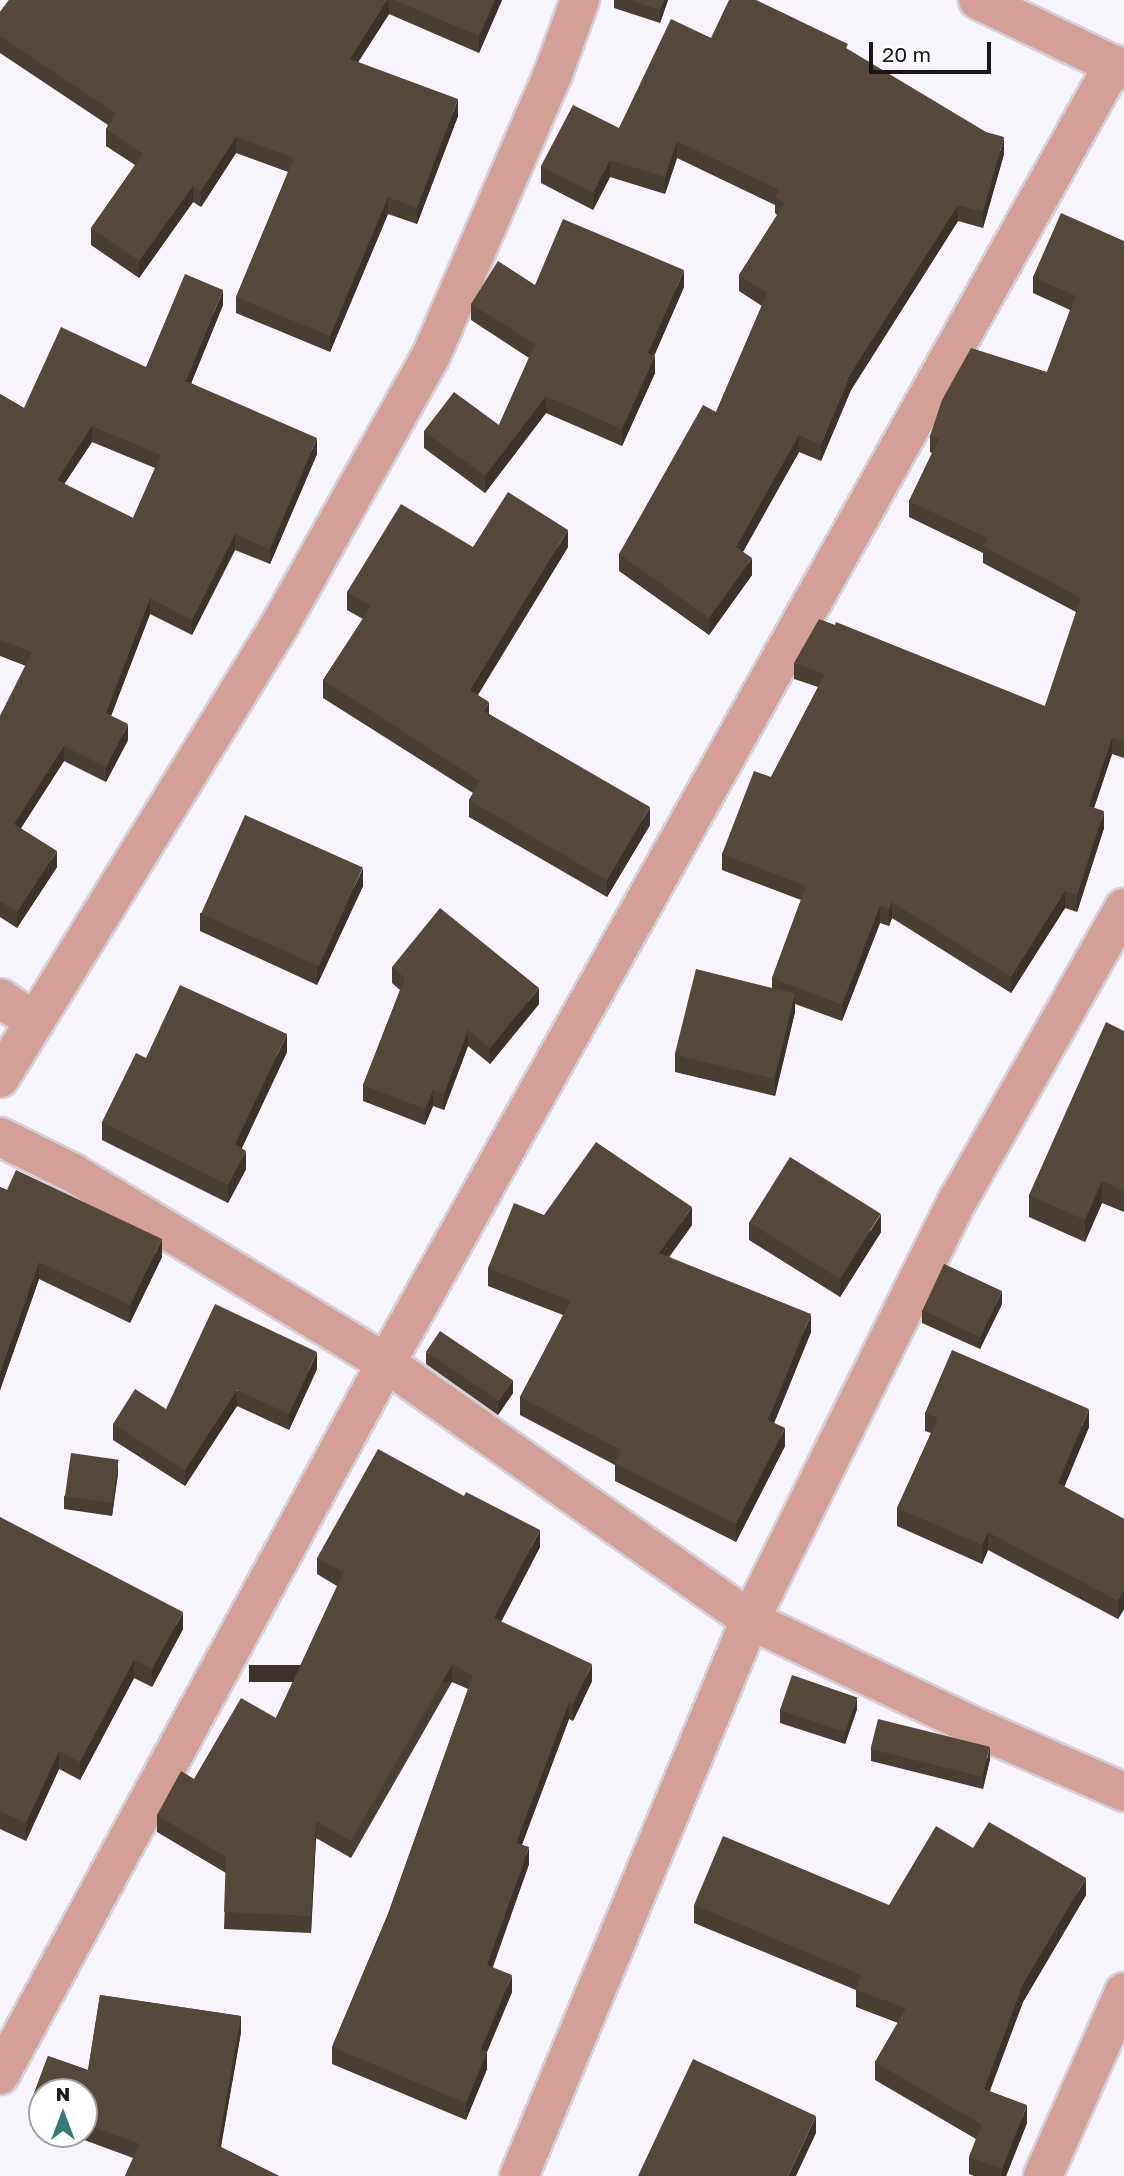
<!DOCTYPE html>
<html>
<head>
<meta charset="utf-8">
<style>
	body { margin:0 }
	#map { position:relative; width:1124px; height:2176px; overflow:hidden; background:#f8f4fc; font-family:"Golos Text",sans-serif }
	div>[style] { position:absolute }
	.roads { filter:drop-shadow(2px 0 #d4d0d8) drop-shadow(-2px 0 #d4d0d8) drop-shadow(0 2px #d4d0d8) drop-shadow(0 -2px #d4d0d8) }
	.minor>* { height:38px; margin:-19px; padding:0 19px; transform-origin:19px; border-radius:19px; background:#d49f97 }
	.wall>* { inset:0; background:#493e33 }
	.shaded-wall>* { inset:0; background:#3c3229; transform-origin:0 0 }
	.building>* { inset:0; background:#55483b; transform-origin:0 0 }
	span { translate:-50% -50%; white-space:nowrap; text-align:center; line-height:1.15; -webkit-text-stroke:7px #fff; paint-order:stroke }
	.north { position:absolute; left:28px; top:2078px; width:70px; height:70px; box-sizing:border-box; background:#fff; border:2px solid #a3a1a4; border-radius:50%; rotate:0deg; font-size:19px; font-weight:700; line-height:28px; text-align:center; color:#18151b }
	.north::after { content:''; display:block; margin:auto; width:24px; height:32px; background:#337c79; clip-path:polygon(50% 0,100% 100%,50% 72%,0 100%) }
	.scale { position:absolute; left:869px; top:42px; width:122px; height:32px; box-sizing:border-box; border:4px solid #18151b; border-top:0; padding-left:9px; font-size:21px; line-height:24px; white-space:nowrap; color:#18151b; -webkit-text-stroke:5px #fff; paint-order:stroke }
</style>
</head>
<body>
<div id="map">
	<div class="roads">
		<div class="minor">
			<div style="left:978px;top:0;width:162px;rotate:25.6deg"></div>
			<div style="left:0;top:998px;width:42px;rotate:34.4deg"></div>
			<div style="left:0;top:1078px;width:535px;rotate:-58.3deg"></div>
			<div style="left:281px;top:623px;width:304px;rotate:-60.7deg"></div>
			<div style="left:430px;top:358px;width:309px;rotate:-66.6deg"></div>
			<div style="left:553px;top:74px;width:79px;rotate:-70deg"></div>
			<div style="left:0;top:1137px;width:81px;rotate:26.3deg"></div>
			<div style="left:73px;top:1173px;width:366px;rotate:31.3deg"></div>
			<div style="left:386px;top:1363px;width:446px;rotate:35.2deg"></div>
			<div style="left:750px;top:1620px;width:261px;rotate:25.4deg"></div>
			<div style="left:986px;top:1732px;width:150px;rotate:23.5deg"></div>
			<div style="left:0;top:2075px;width:810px;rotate:-61.54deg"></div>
			<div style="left:386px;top:1363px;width:1489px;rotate:-60.73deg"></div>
			<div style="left:519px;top:2176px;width:602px;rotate:-67.44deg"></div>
			<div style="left:750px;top:1620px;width:469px;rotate:-63.7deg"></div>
			<div style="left:958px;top:1200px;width:336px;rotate:-60.4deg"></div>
			<div style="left:1043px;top:2176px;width:201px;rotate:-66.2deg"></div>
		</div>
	</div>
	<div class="wall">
		<div style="clip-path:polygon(9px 0,502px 0,479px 53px,389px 14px,358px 62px,458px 116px,417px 224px,388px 214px,330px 352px,236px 313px,236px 297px,288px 172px,236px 153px,201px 207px,193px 202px,139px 278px,91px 245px,91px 228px,135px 165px,106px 146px,106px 129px,108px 125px,0 53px,0 12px)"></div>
		<div style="clip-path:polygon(614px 0,668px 0,660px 23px,614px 8px)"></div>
		<div style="clip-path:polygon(711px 38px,848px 50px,1004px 154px,983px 228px,958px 221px,851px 390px,821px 461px,799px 452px,743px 552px,752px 575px,709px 635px,619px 571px,619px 554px,716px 412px,762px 306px,739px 291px,739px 275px,777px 215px,775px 213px,775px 205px,677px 158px,665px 194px,610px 177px,593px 210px,541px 183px,541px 166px,619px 128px)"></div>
		<div style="clip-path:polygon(1124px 241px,1124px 758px,1112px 754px,1094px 808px,1104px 828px,1077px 912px,1065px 908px,1011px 993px,892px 918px,889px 926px,880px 923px,842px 1021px,795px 1004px,795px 1012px,775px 1096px,675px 1072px,675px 1054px,772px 988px,772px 978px,801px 900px,722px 870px,722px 854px,771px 777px,818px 687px,794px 679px,794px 663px,1045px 706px,1076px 612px,983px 563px,983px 553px,909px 517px,909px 501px,932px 453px,930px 452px,930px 436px,1047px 372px,1070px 310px,1033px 293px,1033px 277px)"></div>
		<div style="clip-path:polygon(535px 285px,684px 287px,654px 356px,655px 373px,622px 446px,546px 413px,485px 493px,424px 448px,424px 431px,499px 425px,529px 358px,471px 320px,471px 304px)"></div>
		<div style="clip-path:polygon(evenodd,223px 305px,191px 383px,317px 454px,270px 564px,235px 550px,192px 635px,150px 614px,111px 716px,128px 740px,106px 782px,64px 761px,21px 828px,57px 867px,17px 928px,0 917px,0 716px,26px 666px,0 656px,0 394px,24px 408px,146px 367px,223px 305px,92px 442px,155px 468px,133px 518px,64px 484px,92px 442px)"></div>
		<div style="clip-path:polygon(473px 547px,568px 547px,478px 695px,489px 714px,650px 825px,607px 897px,469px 817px,469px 800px,473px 793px,323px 698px,323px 680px,363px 619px,347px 610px,347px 592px)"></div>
		<div style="clip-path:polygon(363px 886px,317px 985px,200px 931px,200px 913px)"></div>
		<div style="clip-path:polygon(392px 967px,539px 1004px,490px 1064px,468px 1046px,444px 1110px,433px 1106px,425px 1125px,363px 1101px,363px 1085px,400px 990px,392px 983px)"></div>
		<div style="clip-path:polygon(1124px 1031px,1124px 1212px,1102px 1203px,1085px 1242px,1029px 1217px,1029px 1195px)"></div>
		<div style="clip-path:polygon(287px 1052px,242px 1148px,246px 1169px,228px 1203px,102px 1140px,102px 1122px)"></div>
		<div style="clip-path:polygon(0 1187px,162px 1257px,130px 1323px,39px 1279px,0 1390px)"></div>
		<div style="clip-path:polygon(544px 1215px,692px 1225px,669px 1257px,811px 1332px,774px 1423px,785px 1446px,736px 1542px,615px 1481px,615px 1465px,520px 1415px,520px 1397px,563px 1315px,488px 1286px,488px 1268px)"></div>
		<div style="clip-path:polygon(749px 1222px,881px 1232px,840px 1297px,749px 1240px)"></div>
		<div style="clip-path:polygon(1002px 1304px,980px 1349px,922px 1323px,922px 1310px)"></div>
		<div style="clip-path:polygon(426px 1352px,513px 1393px,498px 1415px,426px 1364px)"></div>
		<div style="clip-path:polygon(317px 1369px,289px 1430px,237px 1406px,185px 1486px,113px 1440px,113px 1424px)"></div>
		<div style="clip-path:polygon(925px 1413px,1089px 1427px,1064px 1487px,1124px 1519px,1124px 1609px,1118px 1619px,988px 1550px,982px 1564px,897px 1526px,897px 1508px,931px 1433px,925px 1431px)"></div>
		<div style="clip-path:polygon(118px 1473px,112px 1516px,64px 1509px,64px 1496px)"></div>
		<div style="clip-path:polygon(0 1517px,183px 1629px,152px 1687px,134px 1678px,80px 1780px,59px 1769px,26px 1841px,0 1829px)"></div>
		<div style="clip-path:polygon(540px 1547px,501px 1622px,592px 1681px,573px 1721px,569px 1719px,522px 1845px,529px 1864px,493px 1967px,512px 1992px,487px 2052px,487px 2069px,466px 2120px,332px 2064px,332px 2047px,388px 1914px,468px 1689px,452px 1682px,351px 1858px,316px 1838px,311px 1933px,224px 1929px,226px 1873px,157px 1832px,157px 1815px,194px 1779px,276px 1718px,337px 1586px,317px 1574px,317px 1558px)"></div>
		<div style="clip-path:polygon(857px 1709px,845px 1744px,780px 1723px,780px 1710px)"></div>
		<div style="clip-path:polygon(871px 1749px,990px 1759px,983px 1789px,871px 1761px)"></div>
		<div style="clip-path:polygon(973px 1848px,1086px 1895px,1023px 2002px,989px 2091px,1027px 2123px,1006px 2176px,974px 2176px,969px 2174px,969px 2157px,976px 2139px,875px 2080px,875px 2062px,898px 2023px,856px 2007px,856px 1990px,694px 1923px,694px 1905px,889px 1905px)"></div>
		<div style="clip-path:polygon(100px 1995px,241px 2016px,241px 2032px,221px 2147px,279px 2176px,125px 2176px,133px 2158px,68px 2134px,84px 2134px,84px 2092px,42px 2092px,42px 2125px,30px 2120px,30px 2104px,48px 2056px,88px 2070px)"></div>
	</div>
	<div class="shaded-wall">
		<div style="clip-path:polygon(387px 0,389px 0,389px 14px,350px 75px,350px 59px)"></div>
		<div style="clip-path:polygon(495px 0,502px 0,479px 53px,479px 36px)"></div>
		<div style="clip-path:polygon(664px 0,668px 0,660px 23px,660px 10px)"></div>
		<div style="clip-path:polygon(458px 99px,458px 116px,417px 224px,417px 208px)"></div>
		<div style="clip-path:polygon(236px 137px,236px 153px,201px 207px,201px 191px)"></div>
		<div style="clip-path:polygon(1004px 137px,1004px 154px,983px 228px,983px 212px)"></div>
		<div style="clip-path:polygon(677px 141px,677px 158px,665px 194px,665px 177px)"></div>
		<div style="clip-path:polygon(610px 160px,610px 177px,593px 210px,593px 193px)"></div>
		<div style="clip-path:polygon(193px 186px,193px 202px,139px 278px,139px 261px)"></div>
		<div style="clip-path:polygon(388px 197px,388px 214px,330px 352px,330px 336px)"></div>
		<div style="clip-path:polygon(958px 205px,958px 221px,851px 390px,821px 461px,821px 445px,851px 373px)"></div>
		<div style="clip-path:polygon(684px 270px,684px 287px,648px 370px,648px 353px)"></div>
		<div style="clip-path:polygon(223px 290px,223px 305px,186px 396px,186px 381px)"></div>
		<div style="clip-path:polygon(655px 356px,655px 373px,622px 446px,622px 429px)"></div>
		<div style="clip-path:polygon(546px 396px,546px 413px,485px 493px,485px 476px)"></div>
		<div style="clip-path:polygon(92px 426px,92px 442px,57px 495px,57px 480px)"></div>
		<div style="clip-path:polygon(799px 435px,799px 452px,736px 564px,736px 547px)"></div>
		<div style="clip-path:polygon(317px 438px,317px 454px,270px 564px,270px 549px)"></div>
		<div style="clip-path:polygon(568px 530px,568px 547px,470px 707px,470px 690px)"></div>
		<div style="clip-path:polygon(235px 534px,235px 550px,192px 635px,192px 620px)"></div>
		<div style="clip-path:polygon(752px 558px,752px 575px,709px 635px,709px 618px)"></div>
		<div style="clip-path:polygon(150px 598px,150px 614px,106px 729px,106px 713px)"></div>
		<div style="clip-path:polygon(489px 702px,489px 720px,484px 711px)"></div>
		<div style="clip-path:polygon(128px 724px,128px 740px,106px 782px,106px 767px)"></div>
		<div style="clip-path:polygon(1112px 738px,1112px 754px,1089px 823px,1089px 806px)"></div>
		<div style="clip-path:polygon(64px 746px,64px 761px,14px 839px,14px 824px)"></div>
		<div style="clip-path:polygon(650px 807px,650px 825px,607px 897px,607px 880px)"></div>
		<div style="clip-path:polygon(1104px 811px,1104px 828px,1077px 912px,1077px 895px)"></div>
		<div style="clip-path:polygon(57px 851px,57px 867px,17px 928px,17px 912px)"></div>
		<div style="clip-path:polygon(363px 868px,363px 886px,317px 985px,317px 967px)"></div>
		<div style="clip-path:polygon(1065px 891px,1065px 908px,1011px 993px,1011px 977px)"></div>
		<div style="clip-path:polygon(892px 902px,892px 918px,889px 926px,889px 909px)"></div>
		<div style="clip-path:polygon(880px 906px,880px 923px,842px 1021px,842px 1005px)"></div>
		<div style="clip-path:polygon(539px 988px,539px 1004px,490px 1064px,490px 1048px)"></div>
		<div style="clip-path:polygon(795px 994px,795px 1012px,775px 1096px,775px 1078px)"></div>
		<div style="clip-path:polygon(468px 1030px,468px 1046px,444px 1110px,444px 1094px)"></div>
		<div style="clip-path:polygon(287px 1034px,287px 1052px,235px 1162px,235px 1144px)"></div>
		<div style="clip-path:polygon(433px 1090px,433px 1106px,425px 1125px,425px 1109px)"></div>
		<div style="clip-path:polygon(246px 1151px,246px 1169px,228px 1203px,228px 1185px)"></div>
		<div style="clip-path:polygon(1102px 1181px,1102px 1203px,1085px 1242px,1085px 1220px)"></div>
		<div style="clip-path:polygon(692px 1207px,692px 1225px,659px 1271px,659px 1253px)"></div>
		<div style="clip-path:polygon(881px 1214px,881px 1232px,840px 1297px,840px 1279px)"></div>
		<div style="clip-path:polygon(162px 1239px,162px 1257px,130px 1323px,130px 1305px)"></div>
		<div style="clip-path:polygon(39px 1262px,39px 1279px,0 1390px,0 1373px)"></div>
		<div style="clip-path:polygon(1002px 1291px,1002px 1304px,980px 1349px,980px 1336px)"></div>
		<div style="clip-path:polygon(811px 1314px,811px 1332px,768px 1438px,768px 1420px)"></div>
		<div style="clip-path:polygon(317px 1352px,317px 1369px,289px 1430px,289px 1414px)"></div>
		<div style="clip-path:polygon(513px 1380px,513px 1393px,498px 1415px,498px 1402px)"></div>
		<div style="clip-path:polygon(237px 1390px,237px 1406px,185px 1486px,185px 1470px)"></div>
		<div style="clip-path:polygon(1089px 1409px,1089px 1427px,1058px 1502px,1058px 1483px)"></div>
		<div style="clip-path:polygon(785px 1428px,785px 1446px,736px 1542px,736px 1524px)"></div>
		<div style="clip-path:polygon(118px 1460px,118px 1473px,112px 1516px,112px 1503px)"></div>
		<div style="clip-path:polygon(540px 1530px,540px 1547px,494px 1635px,494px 1618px)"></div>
		<div style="clip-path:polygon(988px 1532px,988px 1550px,982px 1564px,982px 1545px)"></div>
		<div style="clip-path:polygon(1124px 1591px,1124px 1609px,1118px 1619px,1118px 1601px)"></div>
		<div style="clip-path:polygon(183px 1612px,183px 1629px,152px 1687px,152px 1669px)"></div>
		<div style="clip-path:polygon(134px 1660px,134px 1678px,80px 1780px,80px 1762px)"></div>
		<div style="clip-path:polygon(592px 1664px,592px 1681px,573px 1721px,573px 1704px)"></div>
		<div style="left:452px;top:1665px;width:17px;height:203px;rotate:90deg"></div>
		<div style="clip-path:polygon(857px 1697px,857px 1709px,845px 1744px,845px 1732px)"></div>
		<div style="clip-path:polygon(569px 1702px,569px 1719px,516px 1860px,516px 1843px)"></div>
		<div style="clip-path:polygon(990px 1746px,990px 1759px,983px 1789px,983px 1776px)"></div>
		<div style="clip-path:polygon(59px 1751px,59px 1769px,26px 1841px,26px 1823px)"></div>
		<div style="clip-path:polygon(316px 1821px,316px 1838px,311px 1933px,311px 1916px)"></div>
		<div style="clip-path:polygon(529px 1847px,529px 1864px,487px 1982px,487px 1965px)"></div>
		<div style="clip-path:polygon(1086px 1878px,1086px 1895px,1023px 2002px,984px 2107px,984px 2089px,1023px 1984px)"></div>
		<div style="clip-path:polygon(512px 1975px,512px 1992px,481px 2066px,481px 2049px)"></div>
		<div style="clip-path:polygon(241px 2016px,241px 2032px,218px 2162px,218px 2146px)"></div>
		<div style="clip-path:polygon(487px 2052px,487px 2069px,466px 2120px,466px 2103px)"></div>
		<div style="clip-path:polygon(1027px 2105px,1027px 2123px,1006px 2176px,1002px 2176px,1002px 2169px)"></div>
		<div style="clip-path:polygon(816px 2116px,816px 2133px,796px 2176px,788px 2176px)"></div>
	</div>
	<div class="building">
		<div style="clip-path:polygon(9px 0,387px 0,350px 59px,458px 99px,417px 208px,388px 197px,330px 336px,236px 297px,294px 158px,236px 137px,201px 191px,193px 186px,139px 261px,91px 228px,143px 154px,106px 129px,116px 114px,0 36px,0 12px)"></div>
		<div style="clip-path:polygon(394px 0,495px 0,479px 36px)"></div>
		<div style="clip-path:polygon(629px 0,664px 0,660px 10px)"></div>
		<div style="clip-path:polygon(729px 0,756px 0,848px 44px,846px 48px,986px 132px,1004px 137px,983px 212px,958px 205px,851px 373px,821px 445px,799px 435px,736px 547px,752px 558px,709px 618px,619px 554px,703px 405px,716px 412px,767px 293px,739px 275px,785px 203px,775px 197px,779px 190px,677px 141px,665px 177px,610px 160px,593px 193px,541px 166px,573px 105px,619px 128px,671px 19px,711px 38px)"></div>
		<div style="clip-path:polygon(1061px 213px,1124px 241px,1124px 742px,1112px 738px,1089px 806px,1104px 811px,1077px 895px,1065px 891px,1011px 977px,892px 902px,889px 909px,880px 906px,842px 1005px,772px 978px,806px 886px,722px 854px,754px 771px,771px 777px,825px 674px,794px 663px,819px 619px,835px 625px,836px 622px,1045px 706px,1081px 598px,983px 546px,987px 538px,909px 501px,939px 439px,930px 436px,942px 400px,971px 348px,1047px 372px,1076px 296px,1033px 277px)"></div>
		<div style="clip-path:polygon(563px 219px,684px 270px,648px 353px,655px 356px,622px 429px,546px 396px,485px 476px,424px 431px,454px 392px,499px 425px,535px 344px,471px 304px,498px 261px,535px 285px)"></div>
		<div style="clip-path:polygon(evenodd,185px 274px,223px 290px,186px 381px,317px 438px,270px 549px,235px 534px,192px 620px,150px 598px,106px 713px,128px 724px,106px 767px,64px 746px,14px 824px,57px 851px,17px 912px,0 901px,0 716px,32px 652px,0 640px,0 394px,24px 408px,61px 327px,146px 367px,185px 274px,92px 426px,161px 455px,133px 518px,57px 480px,92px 426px)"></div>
		<div style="clip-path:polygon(508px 492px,568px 530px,470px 690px,489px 702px,484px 711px,650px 807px,607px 880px,469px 800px,480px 781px,323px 680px,371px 606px,347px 592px,401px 504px,473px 547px)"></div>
		<div style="left:245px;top:815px;width:129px;height:108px;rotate:24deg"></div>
		<div style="clip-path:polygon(440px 908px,539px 988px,490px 1048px,468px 1030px,444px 1094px,433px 1090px,425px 1109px,363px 1085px,405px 978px,392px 967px)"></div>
		<div style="left:696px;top:969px;width:102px;height:88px;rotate:14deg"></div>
		<div style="clip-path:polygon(180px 985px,287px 1034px,235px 1144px,246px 1151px,228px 1185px,102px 1122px,136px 1053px,146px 1058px)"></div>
		<div style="clip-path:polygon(1106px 1022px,1124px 1031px,1124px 1191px,1102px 1181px,1085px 1220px,1029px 1195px)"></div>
		<div style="clip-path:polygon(596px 1142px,692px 1207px,659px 1253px,811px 1314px,768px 1420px,785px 1428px,736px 1524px,615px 1463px,621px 1450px,520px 1397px,571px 1301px,488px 1268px,514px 1203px,544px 1215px)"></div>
		<div style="left:790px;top:1157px;width:107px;height:77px;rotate:32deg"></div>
		<div style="clip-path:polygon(16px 1170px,162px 1239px,130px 1305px,39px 1262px,0 1373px,0 1187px,7px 1190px)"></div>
		<div style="left:944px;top:1264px;width:64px;height:51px;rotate:25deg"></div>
		<div style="clip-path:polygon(215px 1304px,317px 1352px,289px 1414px,237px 1390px,185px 1470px,113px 1424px,135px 1389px,166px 1409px)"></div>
		<div style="left:440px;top:1331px;width:88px;height:25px;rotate:34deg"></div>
		<div style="clip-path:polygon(952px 1350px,1089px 1409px,1058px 1483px,1124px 1519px,1124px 1591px,1118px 1601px,988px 1532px,982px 1545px,897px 1508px,938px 1418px,925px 1413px)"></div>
		<div style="clip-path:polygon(378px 1449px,464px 1496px,466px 1492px,540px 1530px,494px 1618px,592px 1664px,573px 1704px,569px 1702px,516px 1843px,529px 1847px,487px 1965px,512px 1975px,481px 2049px,487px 2052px,466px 2103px,332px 2047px,388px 1914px,473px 1675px,452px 1665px,351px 1841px,316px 1821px,311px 1916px,224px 1912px,226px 1857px,157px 1815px,181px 1771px,194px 1779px,241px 1698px,276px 1718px,344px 1572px,317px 1558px)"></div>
		<div style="left:71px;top:1453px;width:48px;height:44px;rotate:8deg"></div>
		<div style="clip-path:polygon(0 1517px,183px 1612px,152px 1669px,134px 1660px,80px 1762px,59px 1751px,26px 1823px,0 1811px)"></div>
		<div style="left:792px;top:1675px;width:69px;height:37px;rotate:19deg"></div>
		<div style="left:878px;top:1719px;width:115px;height:31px;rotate:14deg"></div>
		<div style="clip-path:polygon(989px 1822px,1086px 1878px,1023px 1984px,984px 2089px,1027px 2105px,1002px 2169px,969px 2157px,982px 2125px,875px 2062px,906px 2008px,856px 1990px,861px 1975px,694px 1905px,723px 1836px,889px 1905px,936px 1826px,973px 1848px)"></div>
		<div style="clip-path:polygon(100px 1995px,241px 2016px,218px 2146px,279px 2176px,125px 2176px,140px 2144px,84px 2124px,84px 2092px,42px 2092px,42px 2109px,30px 2104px,48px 2056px,88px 2070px)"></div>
		<div style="clip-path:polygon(693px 2059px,816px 2116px,788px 2176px,638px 2176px)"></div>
	</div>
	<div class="north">N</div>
	<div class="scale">20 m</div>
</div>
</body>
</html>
